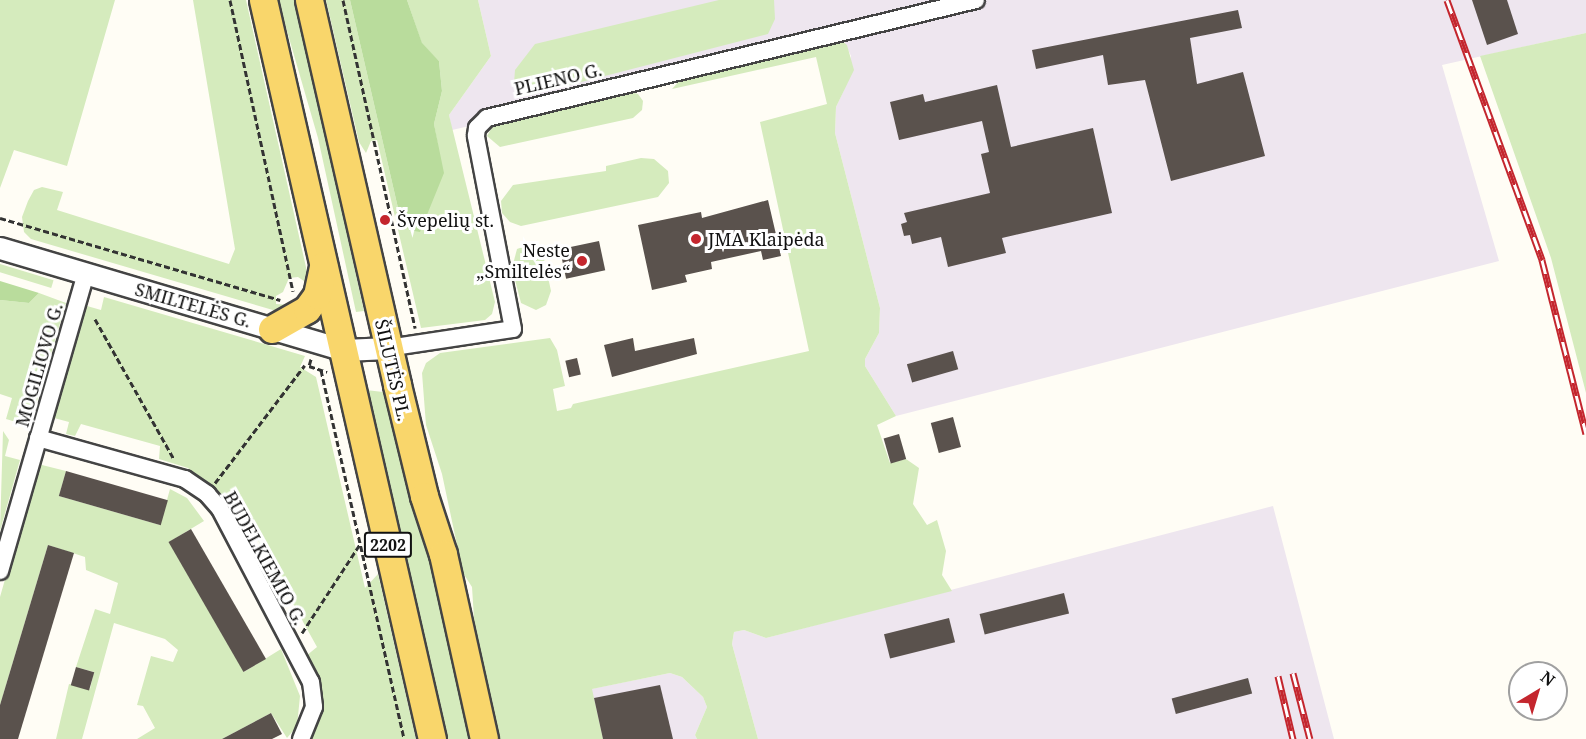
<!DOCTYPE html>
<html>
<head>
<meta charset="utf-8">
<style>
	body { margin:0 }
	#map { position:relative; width:1586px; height:739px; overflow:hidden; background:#fffdf5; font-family:"Noto Serif",serif }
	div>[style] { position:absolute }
	.industrial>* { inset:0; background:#eee6ef }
	.green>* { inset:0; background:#d5ebbd; transform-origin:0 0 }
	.forest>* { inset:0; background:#b9dc9c }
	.building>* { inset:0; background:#5a524d; transform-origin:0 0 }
	.path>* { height:3px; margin-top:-1.5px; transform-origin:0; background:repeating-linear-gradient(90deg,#333 0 6px,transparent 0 9px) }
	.roads { filter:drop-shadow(2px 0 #444) drop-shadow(-2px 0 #444) drop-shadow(0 2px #444) drop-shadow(0 -2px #444) }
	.minor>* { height:16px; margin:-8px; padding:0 8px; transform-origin:8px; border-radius:8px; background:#fff }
	.tertiary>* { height:21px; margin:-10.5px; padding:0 10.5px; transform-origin:10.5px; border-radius:10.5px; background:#fff }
	.primary>* { height:27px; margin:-13.5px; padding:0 13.5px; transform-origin:13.5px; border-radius:13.5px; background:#f9d66b }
	.rail>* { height:7px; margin-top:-3.5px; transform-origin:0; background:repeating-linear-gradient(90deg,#fff 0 14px,#c4262e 0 28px); box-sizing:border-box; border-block:2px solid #c4262e }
	.dots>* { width:16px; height:16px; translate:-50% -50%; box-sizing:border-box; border:3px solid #fff; border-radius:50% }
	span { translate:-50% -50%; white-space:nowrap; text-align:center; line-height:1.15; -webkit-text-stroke:6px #fff; paint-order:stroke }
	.shield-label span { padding:2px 4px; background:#fff; border:2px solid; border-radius:4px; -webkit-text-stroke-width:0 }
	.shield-label { font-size:16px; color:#111; font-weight:700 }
	.street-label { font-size:18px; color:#111 }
	.poi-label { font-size:18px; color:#111 }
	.left { translate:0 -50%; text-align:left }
	.right { translate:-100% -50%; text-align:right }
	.north { position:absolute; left:1508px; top:661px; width:60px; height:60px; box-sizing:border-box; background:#fff; border:2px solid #a0a0a0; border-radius:50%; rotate:38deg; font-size:16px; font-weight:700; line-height:24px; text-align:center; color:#111 }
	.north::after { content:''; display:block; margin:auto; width:21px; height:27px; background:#c4262e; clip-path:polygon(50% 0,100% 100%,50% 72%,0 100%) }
</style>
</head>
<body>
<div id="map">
	<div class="industrial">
		<div style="clip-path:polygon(478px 0,1586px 0,1586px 33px,1442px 65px,1499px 261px,896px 416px,865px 366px,865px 359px,879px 333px,880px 308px,835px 133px,836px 107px,844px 90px,851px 56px,844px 41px,452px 130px,449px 115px,491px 56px)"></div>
		<div style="clip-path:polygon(1273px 506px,1334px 739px,758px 739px,732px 644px,734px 632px,744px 630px,766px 638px)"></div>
		<div style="clip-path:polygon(670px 673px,682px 677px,703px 697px,707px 707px,695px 735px,697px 739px,603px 739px,591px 689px)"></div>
	</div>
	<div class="green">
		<div style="clip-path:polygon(0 0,115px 0,67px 166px,14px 150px,0 188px)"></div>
		<div style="clip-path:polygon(193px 0,246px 0,310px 285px,298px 277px,289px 278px,283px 292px,276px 296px,276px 304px,290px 305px,290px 315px,31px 239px,24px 232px,22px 217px,28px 201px,34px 190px,42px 187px,63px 192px,57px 210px,229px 264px,235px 249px)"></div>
		<div style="clip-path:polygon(278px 0,295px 0,364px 311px,356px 312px,318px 138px)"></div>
		<div style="clip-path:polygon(326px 0,350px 0,401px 221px,438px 146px,434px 124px,442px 91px,439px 61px,422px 44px,407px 0,478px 0,491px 56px,449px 115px,495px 302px,492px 314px,485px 320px,421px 328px,377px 140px,371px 141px,366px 153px,359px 142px)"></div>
		<div style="clip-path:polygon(719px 0,774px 0,775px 19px,768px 34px,527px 96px,514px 83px,515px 70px,535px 44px)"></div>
		<div style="clip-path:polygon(1586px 33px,1586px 393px,1551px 258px,1480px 56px)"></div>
		<div style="clip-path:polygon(840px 39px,847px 45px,854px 70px,836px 107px,835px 133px,880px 308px,879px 333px,865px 359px,865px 366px,896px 416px,877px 425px,890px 463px,906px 459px,919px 468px,913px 504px,927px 525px,937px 520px,946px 551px,942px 575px,952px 591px,766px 638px,744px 630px,734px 632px,732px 644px,758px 739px,697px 739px,695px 735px,707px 707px,703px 697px,682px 677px,670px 673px,592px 689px,603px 739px,499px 739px,475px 634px,472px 587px,463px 573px,442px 474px,426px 425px,422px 373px,426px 363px,440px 353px,550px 338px,557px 350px,565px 386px,553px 389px,557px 411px,571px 408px,573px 404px,809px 351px,760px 122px,827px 104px,816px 57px,672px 89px,682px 78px)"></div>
		<div style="clip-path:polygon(627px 91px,638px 94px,643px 101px,642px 110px,633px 118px,500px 147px,487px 136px,494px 124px)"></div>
		<div style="clip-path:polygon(641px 158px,654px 159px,668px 171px,669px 183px,658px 197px,521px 226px,510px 222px,502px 213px,501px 201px,513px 185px,606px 171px,606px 166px)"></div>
		<div style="clip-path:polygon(528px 245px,538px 249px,544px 259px,551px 291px,546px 305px,536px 310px,521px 303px,512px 268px,517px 249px)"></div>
		<div style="left:0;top:264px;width:56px;height:8px;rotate:17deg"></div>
		<div style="clip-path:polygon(39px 293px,66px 303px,34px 411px,24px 408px,20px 423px,6px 419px,12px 398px,0 394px,0 300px,29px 303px)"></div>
		<div style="clip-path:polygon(104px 297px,305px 356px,300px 367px,316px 377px,365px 588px,378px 574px,416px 739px,312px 739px,321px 713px,319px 683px,306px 656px,317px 647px,235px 499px,224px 499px,188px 468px,159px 459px,160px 446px,81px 424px,75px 436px,66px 434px,69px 422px,54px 418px,87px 306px,101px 310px)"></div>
		<div style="clip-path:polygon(366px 390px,383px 392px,411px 501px,434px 550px,476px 739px,448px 739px)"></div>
		<div style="clip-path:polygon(3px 431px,9px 440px,5px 456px,20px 460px,0 531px)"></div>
		<div style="clip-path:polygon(38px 464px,66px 471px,59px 496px,160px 525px,170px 489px,187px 498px,204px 521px,169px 542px,244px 672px,281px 649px,300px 696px,297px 726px,287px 738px,271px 713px,222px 739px,137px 739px,155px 728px,143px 706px,137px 705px,151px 656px,173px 662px,178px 650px,165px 639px,114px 623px,82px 739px,56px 739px,69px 684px,90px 689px,94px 672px,76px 667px,95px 609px,110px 614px,118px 583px,86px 570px,85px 557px,48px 545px,0 705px,0 597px)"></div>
	</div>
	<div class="forest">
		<div style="clip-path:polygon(350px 0,407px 0,422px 43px,439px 61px,442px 91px,434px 124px,444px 173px,420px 232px,409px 230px,401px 221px)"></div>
		<div style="clip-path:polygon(0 281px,39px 293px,29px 303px,0 300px)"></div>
	</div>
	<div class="building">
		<div style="clip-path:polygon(1472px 0,1507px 0,1518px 34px,1487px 45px)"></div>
		<div style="clip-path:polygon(1238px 10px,1242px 28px,1190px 38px,1197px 84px,1243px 72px,1265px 156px,1171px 181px,1145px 80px,1108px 85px,1103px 55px,1036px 69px,1032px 50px)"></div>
		<div style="clip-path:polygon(997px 85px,1011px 147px,1093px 128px,1112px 213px,1002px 238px,1006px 253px,948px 267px,941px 237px,912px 244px,910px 235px,904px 236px,901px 224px,907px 222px,904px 213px,990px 193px,981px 154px,989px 152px,982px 121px,899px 140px,890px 102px,923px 94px,925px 102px)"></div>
		<div style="clip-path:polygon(768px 200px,781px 256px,763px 260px,761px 251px,711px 262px,712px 269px,685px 275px,687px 282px,652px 290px,638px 225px,701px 212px,702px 218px)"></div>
		<div style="left:599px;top:241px;width:30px;height:40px;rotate:78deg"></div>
		<div style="clip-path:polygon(633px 338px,635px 351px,694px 338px,697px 354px,612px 377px,604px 345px)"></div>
		<div style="left:953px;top:351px;width:19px;height:48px;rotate:74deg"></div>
		<div style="left:577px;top:358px;width:17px;height:12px;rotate:77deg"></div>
		<div style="left:953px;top:417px;width:31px;height:23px;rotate:75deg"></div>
		<div style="left:899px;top:434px;width:26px;height:16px;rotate:74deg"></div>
		<div style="left:66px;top:471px;width:106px;height:26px;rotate:16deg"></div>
		<div style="left:191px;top:529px;width:150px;height:26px;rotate:60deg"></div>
		<div style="clip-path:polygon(48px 545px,74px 553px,18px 739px,0 739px,0 705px)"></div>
		<div style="left:1064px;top:593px;width:21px;height:87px;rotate:76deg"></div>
		<div style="left:949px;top:618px;width:25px;height:67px;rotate:76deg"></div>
		<div style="left:76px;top:667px;width:19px;height:19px;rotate:16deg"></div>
		<div style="left:1248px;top:678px;width:16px;height:79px;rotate:75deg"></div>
		<div style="clip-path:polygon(660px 685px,673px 739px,603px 739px,594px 698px)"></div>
		<div style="clip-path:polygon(271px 713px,282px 734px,272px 739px,222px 739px)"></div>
	</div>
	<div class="path">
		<div style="left:230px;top:0;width:298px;rotate:77.8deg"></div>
		<div style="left:343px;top:0;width:336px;rotate:77.6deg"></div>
		<div style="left:0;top:218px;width:292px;rotate:16.3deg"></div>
		<div style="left:95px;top:319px;width:161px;rotate:60.6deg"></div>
		<div style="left:311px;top:359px;width:7px;rotate:106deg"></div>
		<div style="left:309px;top:366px;width:19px;rotate:18deg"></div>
		<div style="left:321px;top:370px;width:378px;rotate:77.3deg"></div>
		<div style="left:215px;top:483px;width:148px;rotate:-52.7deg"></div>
		<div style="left:302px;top:633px;width:106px;rotate:-56.9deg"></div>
	</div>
	<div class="roads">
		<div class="minor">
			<div style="left:388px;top:348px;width:126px;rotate:-8.6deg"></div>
			<div style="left:513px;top:329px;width:197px;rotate:-100.9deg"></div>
			<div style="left:476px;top:136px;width:8px;rotate:-83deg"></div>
			<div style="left:477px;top:128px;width:14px;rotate:-45deg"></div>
			<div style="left:487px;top:118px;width:503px;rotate:-13.57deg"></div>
			<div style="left:38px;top:438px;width:153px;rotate:15.6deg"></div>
			<div style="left:185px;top:479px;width:27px;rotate:34deg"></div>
			<div style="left:207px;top:494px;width:20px;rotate:49deg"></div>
			<div style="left:220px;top:509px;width:195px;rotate:62.3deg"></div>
			<div style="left:311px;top:682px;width:25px;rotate:83deg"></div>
			<div style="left:314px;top:707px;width:35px;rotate:112deg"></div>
			<div style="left:0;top:571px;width:309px;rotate:-73.9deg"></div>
		</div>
		<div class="tertiary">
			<div style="left:0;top:248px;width:359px;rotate:16.5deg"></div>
			<div style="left:344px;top:350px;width:44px;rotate:-2.6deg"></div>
		</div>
		<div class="primary">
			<div style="left:263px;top:0;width:758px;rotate:77.12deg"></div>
			<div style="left:309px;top:0;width:395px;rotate:77.1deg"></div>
			<div style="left:397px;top:385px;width:114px;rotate:76.3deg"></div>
			<div style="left:424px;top:496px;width:61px;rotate:71.9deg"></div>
			<div style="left:443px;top:554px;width:189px;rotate:77.5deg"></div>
			<div style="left:272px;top:329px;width:40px;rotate:-29.7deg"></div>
			<div style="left:307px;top:309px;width:17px;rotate:-54deg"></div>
			<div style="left:317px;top:295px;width:30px;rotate:-78deg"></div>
		</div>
	</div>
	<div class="rail">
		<div style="left:1447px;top:0;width:277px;rotate:69.9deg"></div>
		<div style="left:1542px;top:260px;width:179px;rotate:75.8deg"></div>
		<div style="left:1293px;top:673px;width:68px;rotate:75.6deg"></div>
		<div style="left:1278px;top:676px;width:65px;rotate:76.6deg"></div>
	</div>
	<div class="dots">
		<div style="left:385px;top:220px;background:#c4262e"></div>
		<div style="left:696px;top:239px;background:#c4262e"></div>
		<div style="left:582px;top:261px;background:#c4262e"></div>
	</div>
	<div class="shield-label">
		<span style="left:388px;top:545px">2202</span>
	</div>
	<div class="street-label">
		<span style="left:558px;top:79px;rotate:-13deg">PLIENO G.</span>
		<span style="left:193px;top:305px;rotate:16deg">SMILTELĖS G.</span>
		<span style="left:39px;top:365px;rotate:-74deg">MOGILIOVO G.</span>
		<span style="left:393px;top:370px;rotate:77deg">ŠILUTĖS PL.</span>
		<span style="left:265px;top:558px;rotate:61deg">BUDELKIEMIO G.</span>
	</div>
	<div class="poi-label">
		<span class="left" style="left:397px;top:220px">Švepelių st.</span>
		<span class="left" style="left:708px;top:239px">JMA Klaipėda</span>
		<span class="right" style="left:570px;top:261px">Neste<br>„Smiltelės“</span>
	</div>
	<div class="north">N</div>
</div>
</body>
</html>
